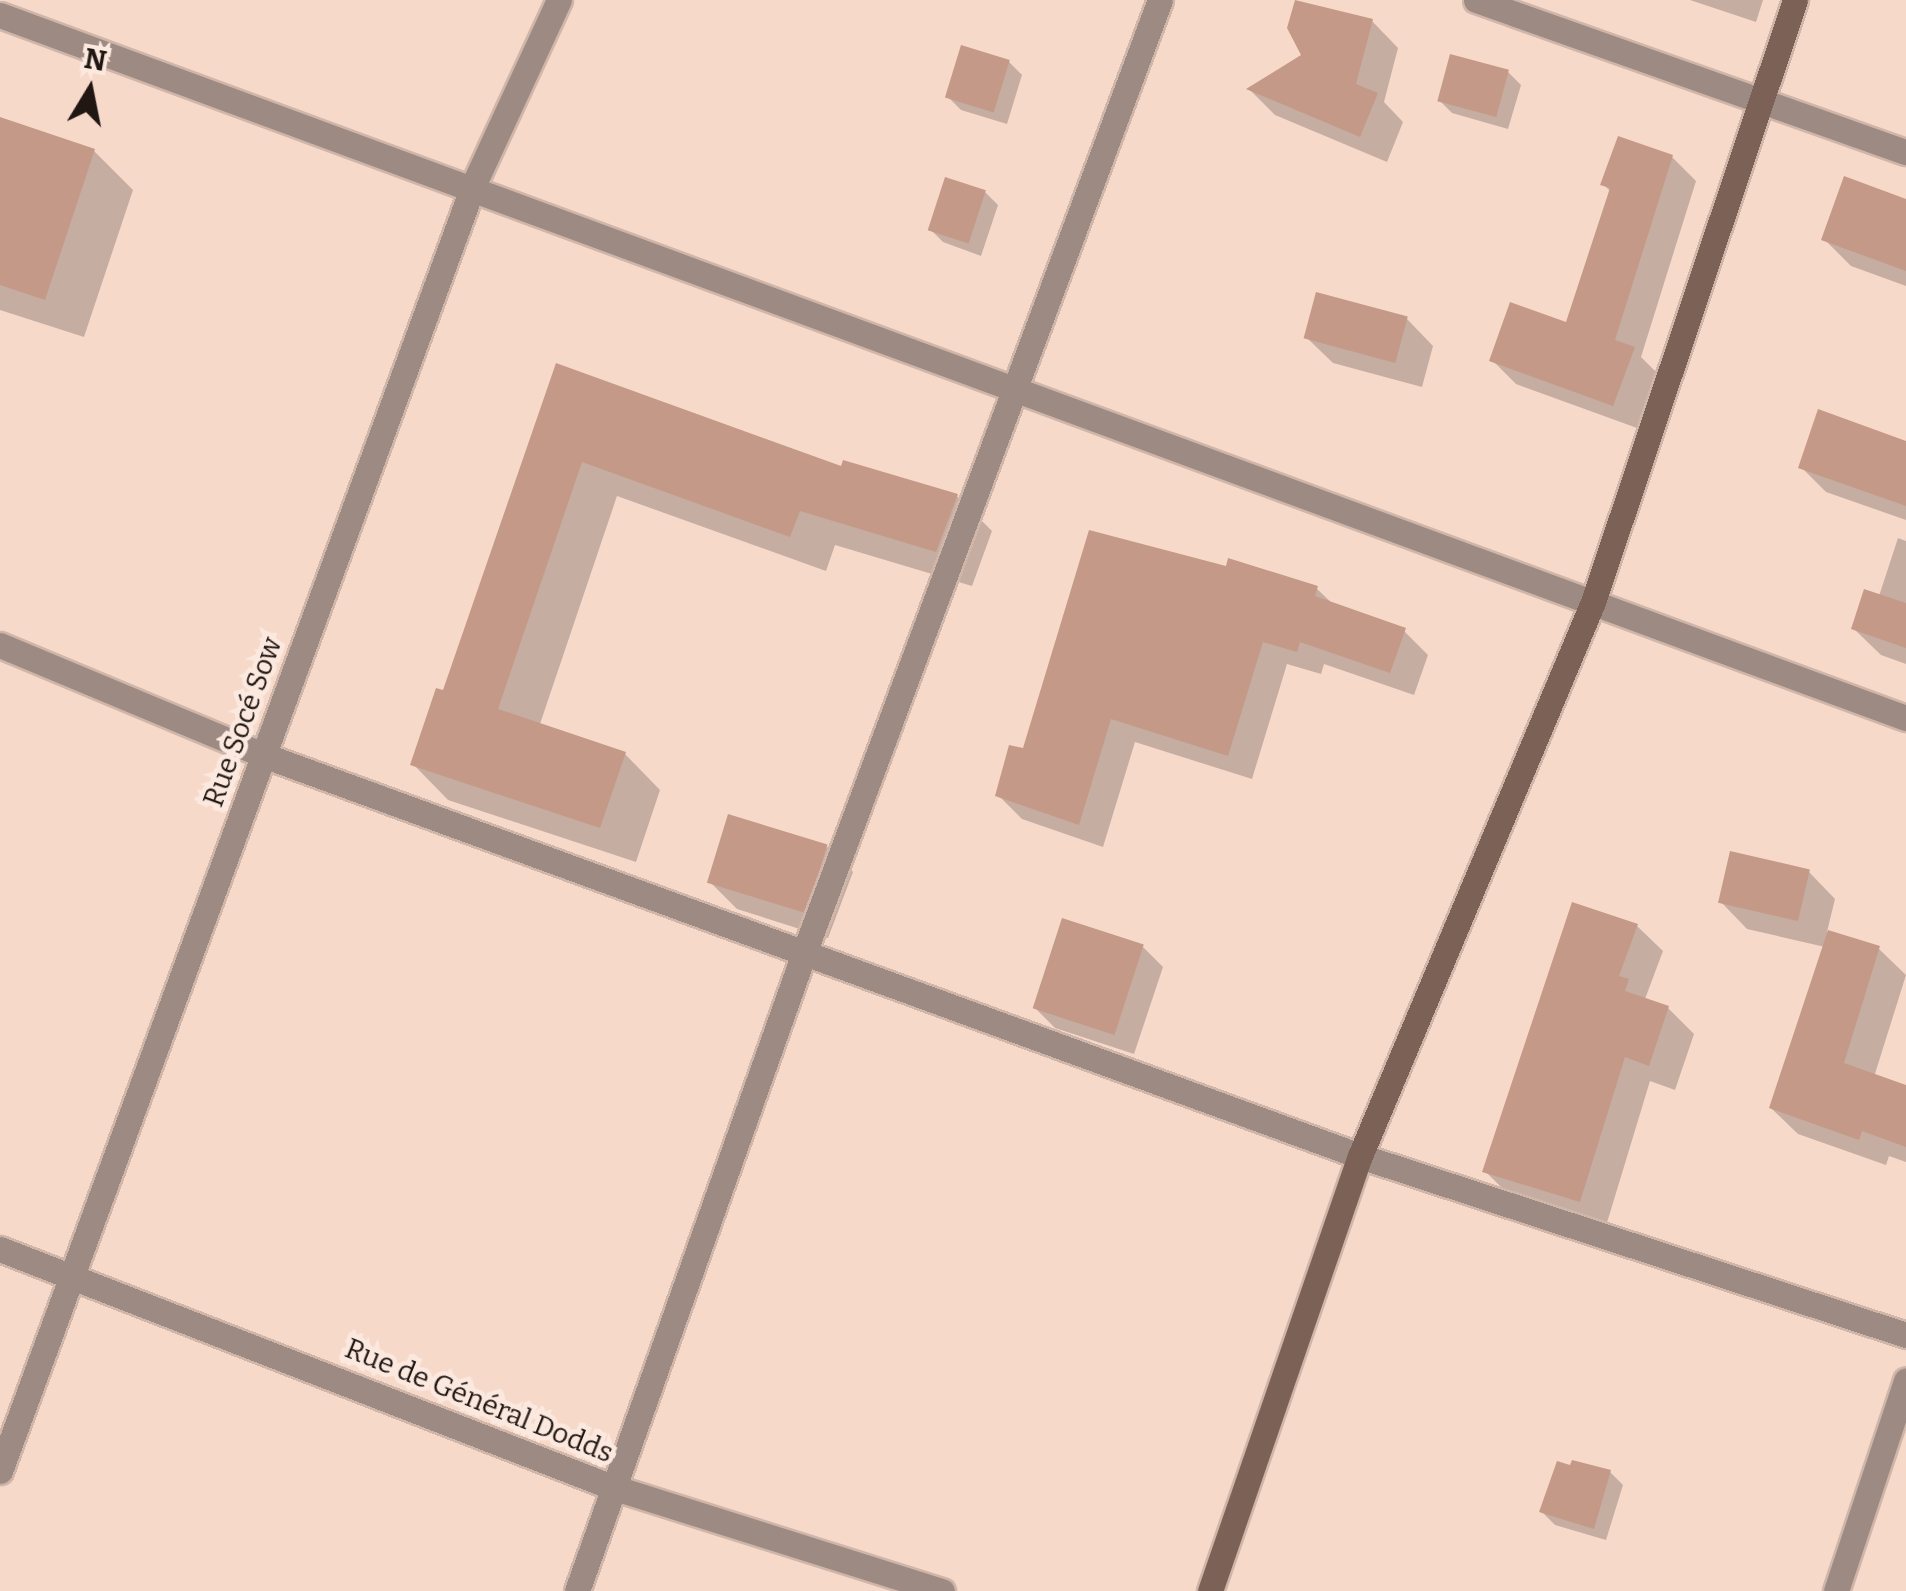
<!DOCTYPE html>
<html>
<head>
<meta charset="utf-8">
<style>
	body { margin:0 }
	#map { position:relative; width:1906px; height:1591px; overflow:hidden; background:#f7d9ca; font-family:Bitter,serif }
	div>[style] { position:absolute }
	.shadow>* { inset:0; background:#0003 }
	.building>* { inset:0; background:#c49987; transform-origin:0 0 }
	.roads { filter:drop-shadow(2px 0 #d0b6a9) drop-shadow(-2px 0 #d0b6a9) drop-shadow(0 2px #d0b6a9) drop-shadow(0 -2px #d0b6a9) }
	.street>* { height:25px; margin:-12.5px; padding:0 12.5px; transform-origin:12.5px; border-radius:12.5px; background:#9d8b83 }
	.secondary>* { height:25px; margin:-12.5px; padding:0 12.5px; transform-origin:12.5px; border-radius:12.5px; background:#7c6256 }
	span { translate:-50% -50%; white-space:nowrap; text-align:center; line-height:1.15; -webkit-text-stroke:9px #fbe9e0; paint-order:stroke }
	.street-label { font-size:28px; color:#211712 }
	.north { position:absolute; left:40px; top:40px; width:100px; height:100px; -webkit-text-stroke:8px #fbe9e0; paint-order:stroke; rotate:10deg; font-size:28px; font-weight:700; line-height:40px; text-align:center; color:#211712 }
	.north::after { content:''; display:block; margin:auto; width:35px; height:45px; background:#211712; clip-path:polygon(50% 0,100% 100%,50% 72%,0 100%) }
</style>
</head>
<body>
<div id="map">
	<div class="shadow">
		<div style="clip-path:polygon(1690px 0,1763px 0,1756px 22px)"></div>
		<div style="clip-path:polygon(1372px 21px,1398px 48px,1384px 102px,1403px 122px,1387px 162px,1275px 115px,1250px 90px)"></div>
		<div style="clip-path:polygon(1009px 62px,1022px 75px,1007px 124px,961px 110px,948px 97px)"></div>
		<div style="clip-path:polygon(1508px 72px,1521px 85px,1508px 129px,1452px 113px,1439px 100px)"></div>
		<div style="clip-path:polygon(0 120px,94px 151px,133px 190px,84px 337px,0 310px)"></div>
		<div style="clip-path:polygon(1672px 157px,1696px 181px,1641px 357px,1657px 373px,1637px 428px,1516px 384px,1492px 360px,1568px 326px,1611px 192px,1603px 184px)"></div>
		<div style="clip-path:polygon(985px 192px,998px 205px,981px 256px,943px 242px,930px 229px)"></div>
		<div style="clip-path:polygon(1906px 202px,1906px 286px,1851px 266px,1824px 239px)"></div>
		<div style="clip-path:polygon(1407px 319px,1433px 346px,1422px 387px,1333px 363px,1306px 337px)"></div>
		<div style="clip-path:polygon(557px 366px,843px 470px,957px 496px,992px 531px,972px 586px,835px 545px,826px 571px,617px 496px,540px 724px,625px 754px,660px 790px,636px 862px,448px 800px,413px 764px,445px 694px)"></div>
		<div style="clip-path:polygon(1906px 443px,1906px 520px,1826px 492px,1801px 467px)"></div>
		<div style="clip-path:polygon(1898px 538px,1906px 541px,1906px 664px,1881px 655px,1854px 629px,1879px 596px)"></div>
		<div style="clip-path:polygon(1316px 588px,1334px 605px,1404px 631px,1428px 655px,1414px 695px,1324px 664px,1321px 674px,1287px 664px,1252px 779px,1135px 742px,1103px 847px,1022px 819px,998px 795px,1025px 751px)"></div>
		<div style="clip-path:polygon(826px 846px,853px 872px,828px 938px,737px 909px,710px 882px)"></div>
		<div style="clip-path:polygon(1809px 872px,1835px 899px,1827px 932px,1879px 949px,1906px 975px,1874px 1077px,1906px 1088px,1906px 1162px,1889px 1156px,1886px 1165px,1798px 1134px,1771px 1108px,1825px 947px,1747px 929px,1721px 902px)"></div>
		<div style="clip-path:polygon(1637px 926px,1663px 951px,1645px 999px,1668px 1008px,1694px 1034px,1675px 1090px,1650px 1081px,1606px 1226px,1511px 1197px,1485px 1171px)"></div>
		<div style="clip-path:polygon(1143px 947px,1163px 967px,1134px 1054px,1055px 1028px,1035px 1008px)"></div>
		<div style="clip-path:polygon(1610px 1472px,1623px 1485px,1606px 1540px,1555px 1525px,1542px 1512px)"></div>
	</div>
	<div class="building">
		<div style="clip-path:polygon(1295px 0,1373px 19px,1356px 84px,1378px 93px,1360px 137px,1246px 89px,1301px 55px,1287px 28px)"></div>
		<div style="left:961px;top:45px;width:51px;height:55px;rotate:17deg"></div>
		<div style="left:1450px;top:54px;width:61px;height:49px;rotate:15deg"></div>
		<div style="clip-path:polygon(0 117px,95px 149px,45px 300px,0 285px)"></div>
		<div style="clip-path:polygon(1618px 136px,1673px 155px,1615px 340px,1635px 347px,1613px 406px,1489px 361px,1510px 302px,1566px 322px,1610px 188px,1600px 185px)"></div>
		<div style="clip-path:polygon(1844px 176px,1906px 199px,1906px 271px,1821px 240px)"></div>
		<div style="left:945px;top:177px;width:43px;height:56px;rotate:18deg"></div>
		<div style="left:1316px;top:292px;width:95px;height:48px;rotate:15deg"></div>
		<div style="clip-path:polygon(556px 363px,841px 466px,843px 460px,958px 494px,936px 552px,800px 511px,790px 537px,582px 462px,498px 709px,626px 752px,600px 828px,410px 765px,436px 688px,443px 690px)"></div>
		<div style="clip-path:polygon(1818px 409px,1906px 441px,1906px 506px,1798px 468px)"></div>
		<div style="clip-path:polygon(1089px 530px,1226px 566px,1228px 558px,1318px 586px,1315px 596px,1406px 628px,1390px 673px,1300px 642px,1297px 652px,1263px 642px,1228px 756px,1111px 719px,1079px 825px,995px 796px,1009px 745px,1023px 748px)"></div>
		<div style="clip-path:polygon(1864px 589px,1906px 603px,1906px 648px,1851px 629px)"></div>
		<div style="left:728px;top:814px;width:104px;height:72px;rotate:17deg"></div>
		<div style="left:1730px;top:851px;width:82px;height:53px;rotate:13deg"></div>
		<div style="clip-path:polygon(1572px 902px,1638px 924px,1619px 976px,1629px 979px,1625px 991px,1669px 1006px,1649px 1066px,1625px 1057px,1580px 1202px,1482px 1172px)"></div>
		<div style="left:1062px;top:918px;width:86px;height:95px;rotate:18deg"></div>
		<div style="clip-path:polygon(1828px 930px,1880px 946px,1844px 1063px,1906px 1085px,1906px 1147px,1862px 1131px,1859px 1140px,1769px 1108px)"></div>
		<div style="clip-path:polygon(1572px 1460px,1611px 1470px,1594px 1529px,1539px 1512px,1557px 1461px,1570px 1465px)"></div>
	</div>
	<div class="roads">
		<div class="street">
			<div style="left:1476px;top:0;width:456px;rotate:19.5deg"></div>
			<div style="left:0;top:15px;width:2032px;rotate:20.25deg"></div>
			<div style="left:0;top:645px;width:285px;rotate:22.7deg"></div>
			<div style="left:263px;top:755px;width:1168px;rotate:20.08deg"></div>
			<div style="left:1360px;top:1156px;width:575px;rotate:18.15deg"></div>
			<div style="left:0;top:1249px;width:657px;rotate:21.25deg"></div>
			<div style="left:612px;top:1487px;width:346px;rotate:17.5deg"></div>
			<div style="left:0;top:1471px;width:1369px;rotate:-69.79deg"></div>
			<div style="left:473px;top:186px;width:205px;rotate:-65.2deg"></div>
			<div style="left:577px;top:1591px;width:677px;rotate:-70.41deg"></div>
			<div style="left:804px;top:953px;width:1017px;rotate:-69.52deg"></div>
			<div style="left:1836px;top:1591px;width:222px;rotate:-71.6deg"></div>
		</div>
		<div class="secondary">
			<div style="left:1210px;top:1591px;width:460px;rotate:-71deg"></div>
			<div style="left:1360px;top:1156px;width:601px;rotate:-67.19deg"></div>
			<div style="left:1593px;top:602px;width:635px;rotate:-71.45deg"></div>
		</div>
	</div>
	<div class="street-label">
		<span style="left:243px;top:722px;rotate:-70deg">Rue Socé Sow</span>
		<span style="left:479px;top:1401px;rotate:22deg">Rue de Général Dodds</span>
	</div>
	<div class="north">N</div>
</div>
</body>
</html>
